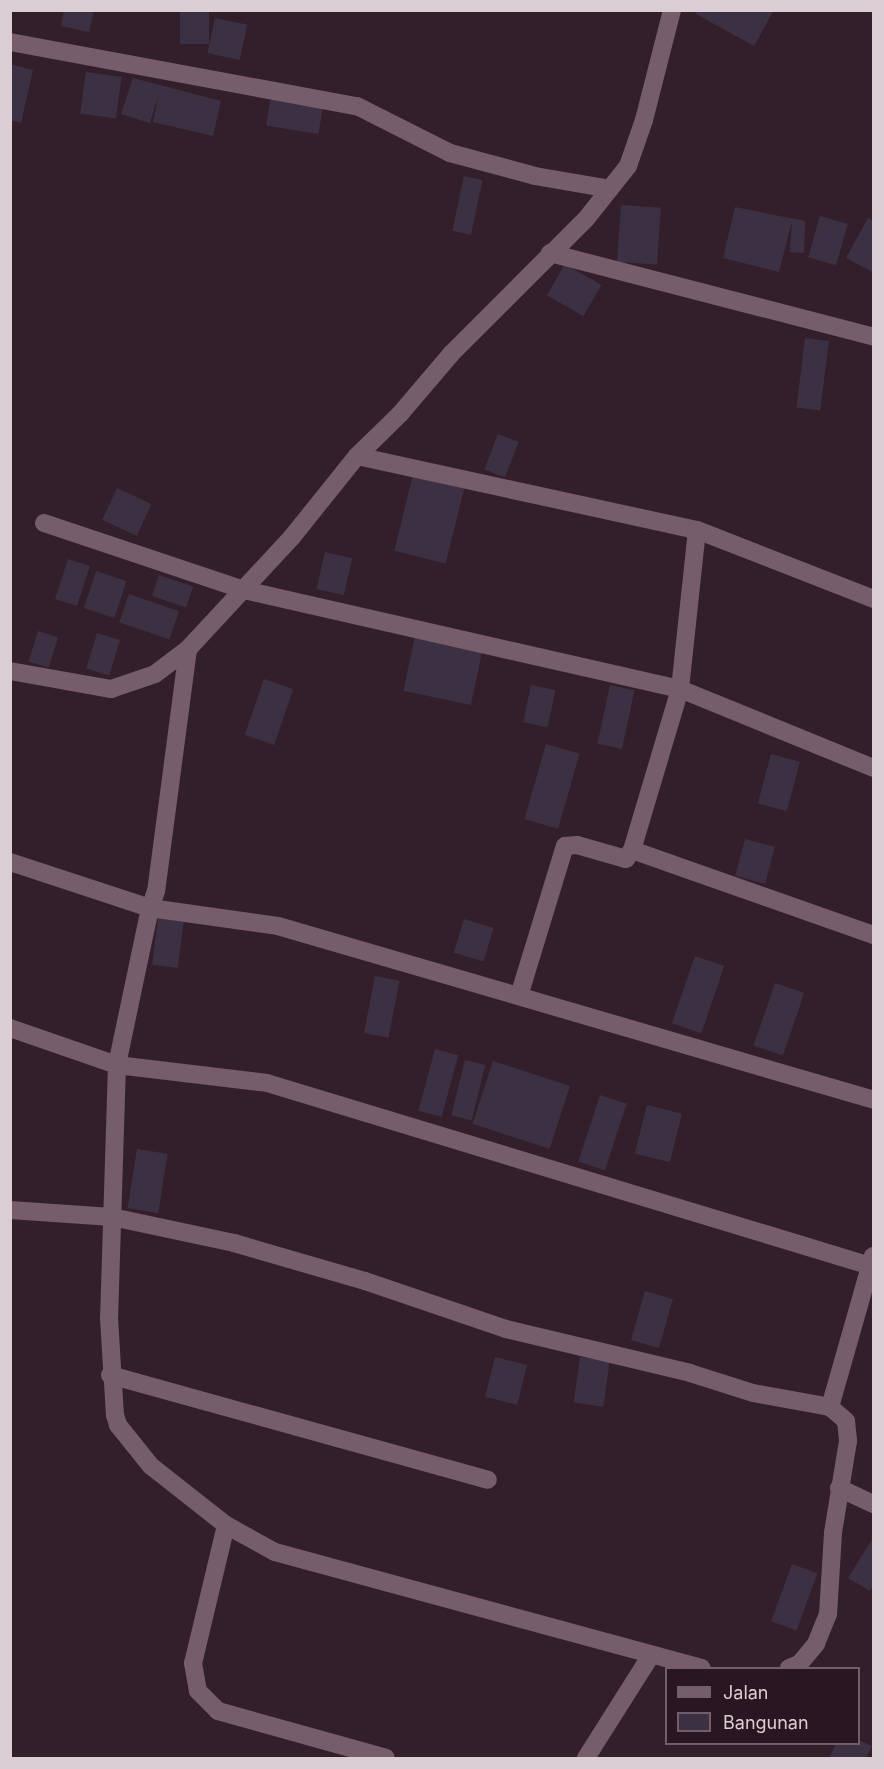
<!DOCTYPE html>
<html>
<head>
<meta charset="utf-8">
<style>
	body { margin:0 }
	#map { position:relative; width:884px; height:1769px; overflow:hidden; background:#331f2a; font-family:Inter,sans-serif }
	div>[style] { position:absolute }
	.building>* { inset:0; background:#3c3143; transform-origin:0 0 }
	.street>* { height:18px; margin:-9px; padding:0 9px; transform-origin:9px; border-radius:9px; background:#755d69 }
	span { translate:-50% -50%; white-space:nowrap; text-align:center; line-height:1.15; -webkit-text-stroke:4.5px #291620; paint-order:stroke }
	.frame { position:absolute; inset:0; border:12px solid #dbcdd4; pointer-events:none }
	.legend { position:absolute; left:665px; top:1667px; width:195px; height:78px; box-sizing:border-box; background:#291620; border:2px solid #705f68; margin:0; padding:8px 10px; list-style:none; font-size:18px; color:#dbcdd4 }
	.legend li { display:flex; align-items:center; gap:12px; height:30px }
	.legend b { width:30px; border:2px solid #705f68 }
</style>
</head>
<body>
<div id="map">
	<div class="building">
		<div style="clip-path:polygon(64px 10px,94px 10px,89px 32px,61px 26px)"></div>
		<div style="left:180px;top:10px;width:29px;height:34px"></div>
		<div style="clip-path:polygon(697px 10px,774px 10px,754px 46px,696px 14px)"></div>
		<div style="left:215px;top:18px;width:33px;height:36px;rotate:12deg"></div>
		<div style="clip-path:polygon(10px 64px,33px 70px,21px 123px,10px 120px)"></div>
		<div style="left:86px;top:72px;width:36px;height:42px;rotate:8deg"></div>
		<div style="clip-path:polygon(133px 78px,221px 101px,213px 136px,153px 122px,159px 94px,150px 123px,121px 114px)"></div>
		<div style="left:271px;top:95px;width:53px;height:31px;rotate:9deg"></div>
		<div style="left:464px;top:176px;width:19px;height:56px;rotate:12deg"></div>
		<div style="left:621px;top:205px;width:40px;height:57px;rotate:4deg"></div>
		<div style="clip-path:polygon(735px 207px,805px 221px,804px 253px,790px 252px,792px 221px,779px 272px,723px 258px)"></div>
		<div style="left:820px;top:216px;width:29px;height:43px;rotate:16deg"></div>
		<div style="clip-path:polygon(868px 218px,874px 221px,874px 273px,846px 258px)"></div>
		<div style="left:565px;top:264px;width:42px;height:36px;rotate:30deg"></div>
		<div style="left:805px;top:338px;width:24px;height:70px;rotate:7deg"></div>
		<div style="left:498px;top:434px;width:22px;height:38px;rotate:21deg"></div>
		<div style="left:413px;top:475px;width:53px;height:78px;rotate:14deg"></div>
		<div style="left:117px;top:488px;width:38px;height:35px;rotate:25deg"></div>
		<div style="left:325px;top:552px;width:28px;height:38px;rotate:13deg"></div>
		<div style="left:68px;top:559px;width:23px;height:42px;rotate:18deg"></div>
		<div style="left:96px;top:571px;width:32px;height:39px;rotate:18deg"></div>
		<div style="left:159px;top:575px;width:36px;height:22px;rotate:19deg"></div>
		<div style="left:129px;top:594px;width:53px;height:30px;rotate:19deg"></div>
		<div style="left:38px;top:631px;width:21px;height:32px;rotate:17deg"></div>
		<div style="left:416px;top:631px;width:69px;height:61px;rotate:12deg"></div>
		<div style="left:97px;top:633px;width:24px;height:37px;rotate:17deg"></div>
		<div style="left:264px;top:679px;width:31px;height:59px;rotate:19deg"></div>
		<div style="left:531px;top:685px;width:25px;height:38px;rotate:12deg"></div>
		<div style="left:610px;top:685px;width:25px;height:60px;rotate:12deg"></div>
		<div style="left:546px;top:744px;width:35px;height:78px;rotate:16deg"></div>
		<div style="left:771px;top:754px;width:30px;height:51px;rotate:15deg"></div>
		<div style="left:745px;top:839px;width:31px;height:38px;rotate:15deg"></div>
		<div style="left:158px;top:917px;width:26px;height:48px;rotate:7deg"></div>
		<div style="left:464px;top:919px;width:31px;height:35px;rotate:17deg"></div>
		<div style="left:695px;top:956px;width:31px;height:71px;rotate:19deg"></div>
		<div style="left:375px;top:976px;width:25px;height:58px;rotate:11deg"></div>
		<div style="left:775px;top:983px;width:31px;height:66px;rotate:19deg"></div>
		<div style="left:435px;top:1049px;width:24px;height:64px;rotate:15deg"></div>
		<div style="left:465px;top:1060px;width:21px;height:57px;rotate:14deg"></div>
		<div style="left:493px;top:1061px;width:81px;height:66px;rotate:18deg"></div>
		<div style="left:600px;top:1095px;width:28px;height:70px;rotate:18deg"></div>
		<div style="left:647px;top:1105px;width:36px;height:50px;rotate:14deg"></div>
		<div style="left:137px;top:1149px;width:31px;height:60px;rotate:9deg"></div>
		<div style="left:645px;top:1291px;width:29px;height:51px;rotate:16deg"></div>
		<div style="left:495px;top:1357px;width:33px;height:41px;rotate:14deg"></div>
		<div style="left:580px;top:1357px;width:30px;height:46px;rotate:8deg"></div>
		<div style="clip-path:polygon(874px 1536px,874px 1585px,870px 1591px,848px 1578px)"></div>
		<div style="left:792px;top:1564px;width:27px;height:61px;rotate:20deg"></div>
		<div style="clip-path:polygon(858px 1740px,872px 1746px,866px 1758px,829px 1758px,836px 1744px,858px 1744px)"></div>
	</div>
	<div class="street">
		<div style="left:10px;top:42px;width:353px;rotate:10.5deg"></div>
		<div style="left:357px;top:106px;width:104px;rotate:26.8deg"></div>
		<div style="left:450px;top:153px;width:88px;rotate:15.1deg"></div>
		<div style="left:535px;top:176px;width:76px;rotate:9.8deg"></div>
		<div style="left:550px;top:253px;width:335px;rotate:14.5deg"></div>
		<div style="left:357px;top:456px;width:348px;rotate:12.3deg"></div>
		<div style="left:697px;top:530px;width:190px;rotate:21.3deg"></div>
		<div style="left:44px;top:523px;width:211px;rotate:18.5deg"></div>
		<div style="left:244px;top:590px;width:447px;rotate:12.8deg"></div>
		<div style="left:680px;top:689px;width:209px;rotate:22.2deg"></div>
		<div style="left:188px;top:649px;width:244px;rotate:97.5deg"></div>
		<div style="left:156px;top:891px;width:18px;rotate:109deg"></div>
		<div style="left:150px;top:908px;width:129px;rotate:8deg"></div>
		<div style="left:278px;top:926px;width:621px;rotate:16.27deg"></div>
		<div style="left:10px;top:671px;width:103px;rotate:10.1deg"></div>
		<div style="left:111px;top:689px;width:46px;rotate:-18.8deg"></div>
		<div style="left:155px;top:674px;width:41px;rotate:-37.1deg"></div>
		<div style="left:188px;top:649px;width:153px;rotate:-47.1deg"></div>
		<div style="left:292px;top:537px;width:104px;rotate:-51.3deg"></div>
		<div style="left:357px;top:456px;width:60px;rotate:-44.3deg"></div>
		<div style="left:400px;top:414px;width:79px;rotate:-49.6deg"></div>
		<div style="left:451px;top:354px;width:191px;rotate:-45deg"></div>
		<div style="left:586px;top:219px;width:68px;rotate:-51.6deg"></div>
		<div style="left:628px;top:166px;width:49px;rotate:-70.8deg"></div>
		<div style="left:644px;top:120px;width:114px;rotate:-75.7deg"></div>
		<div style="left:632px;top:850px;width:256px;rotate:19.4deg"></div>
		<div style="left:10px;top:862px;width:147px;rotate:18.2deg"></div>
		<div style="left:150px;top:908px;width:160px;rotate:101.9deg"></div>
		<div style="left:117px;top:1065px;width:253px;rotate:91.8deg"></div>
		<div style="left:109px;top:1318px;width:97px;rotate:86.5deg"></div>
		<div style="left:115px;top:1415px;width:10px;rotate:73deg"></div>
		<div style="left:118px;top:1425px;width:53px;rotate:51.2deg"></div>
		<div style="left:151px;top:1466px;width:95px;rotate:38.2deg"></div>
		<div style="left:226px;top:1525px;width:56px;rotate:28.9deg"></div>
		<div style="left:275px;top:1552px;width:442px;rotate:15.2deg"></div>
		<div style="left:519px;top:996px;width:157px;rotate:-73deg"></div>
		<div style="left:565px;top:846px;width:12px;rotate:-5deg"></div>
		<div style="left:577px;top:845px;width:51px;rotate:15.9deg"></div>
		<div style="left:626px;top:859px;width:11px;rotate:-56deg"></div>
		<div style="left:632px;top:850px;width:168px;rotate:-73.4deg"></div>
		<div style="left:680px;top:689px;width:160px;rotate:-83.9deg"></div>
		<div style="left:10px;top:1028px;width:113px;rotate:19.1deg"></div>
		<div style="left:117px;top:1065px;width:151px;rotate:6.8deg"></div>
		<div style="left:267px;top:1083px;width:631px;rotate:16.86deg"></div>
		<div style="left:10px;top:1210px;width:102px;rotate:3.9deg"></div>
		<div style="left:112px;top:1217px;width:125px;rotate:12deg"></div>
		<div style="left:234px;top:1243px;width:136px;rotate:16.2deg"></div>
		<div style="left:365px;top:1281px;width:149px;rotate:18.8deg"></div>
		<div style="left:506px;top:1329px;width:189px;rotate:13.4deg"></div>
		<div style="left:690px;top:1373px;width:66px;rotate:17.6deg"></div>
		<div style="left:753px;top:1393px;width:78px;rotate:10.3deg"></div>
		<div style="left:830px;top:1407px;width:21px;rotate:41deg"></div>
		<div style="left:846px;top:1421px;width:20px;rotate:84deg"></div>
		<div style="left:848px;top:1441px;width:93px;rotate:99.3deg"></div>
		<div style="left:833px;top:1533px;width:81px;rotate:93.5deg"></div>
		<div style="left:828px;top:1614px;width:32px;rotate:112deg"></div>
		<div style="left:816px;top:1644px;width:26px;rotate:130deg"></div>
		<div style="left:799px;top:1664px;width:11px;rotate:158deg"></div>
		<div style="left:110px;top:1375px;width:392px;rotate:15.5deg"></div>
		<div style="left:830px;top:1407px;width:157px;rotate:-74.1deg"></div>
		<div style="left:839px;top:1488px;width:38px;rotate:25deg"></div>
		<div style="left:226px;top:1525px;width:142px;rotate:103.4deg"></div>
		<div style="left:193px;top:1663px;width:28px;rotate:80deg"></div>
		<div style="left:198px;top:1691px;width:28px;rotate:45deg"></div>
		<div style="left:218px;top:1711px;width:174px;rotate:15.6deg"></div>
		<div style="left:586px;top:1758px;width:122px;rotate:-57.7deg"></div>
	</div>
	<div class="frame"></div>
	<ul class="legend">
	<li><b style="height:8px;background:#755d69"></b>Jalan</li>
	<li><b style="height:16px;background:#3c3143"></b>Bangunan</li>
	</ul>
</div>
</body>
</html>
